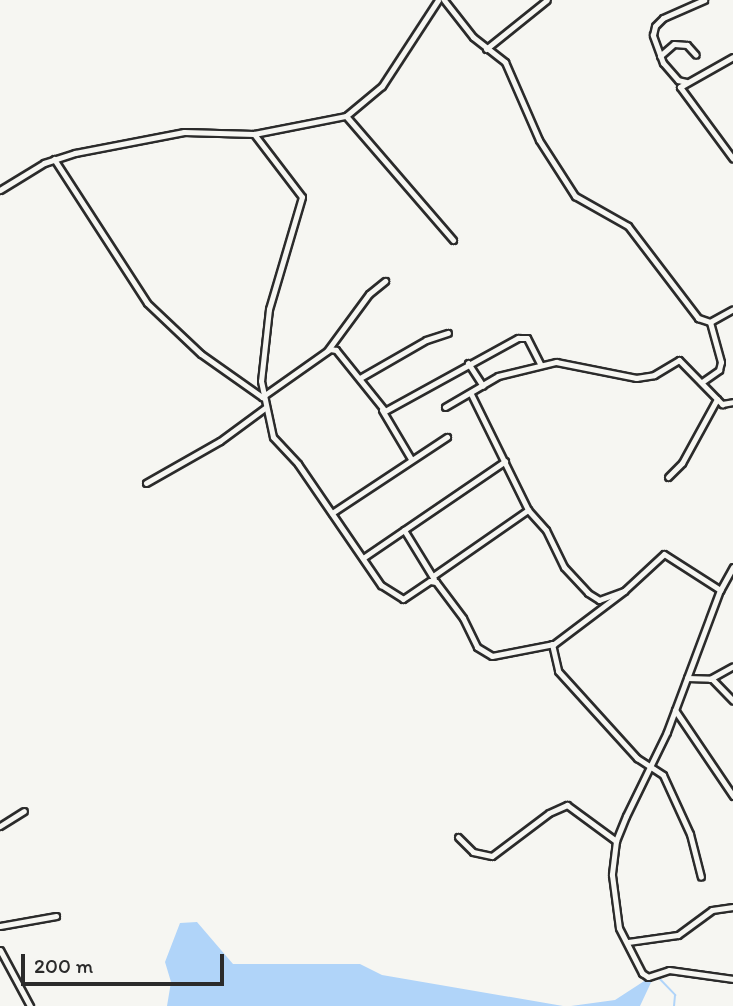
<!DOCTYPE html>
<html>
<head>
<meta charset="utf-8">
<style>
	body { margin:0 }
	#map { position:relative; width:733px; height:1006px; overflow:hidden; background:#f6f6f2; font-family:Itim,sans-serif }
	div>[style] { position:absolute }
	.water>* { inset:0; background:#b0d4f9 }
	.stream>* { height:2px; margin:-1px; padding:0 1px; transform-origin:1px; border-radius:1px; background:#b0d4f9 }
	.roads { filter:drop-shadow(2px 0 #2b2b2b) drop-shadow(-2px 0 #2b2b2b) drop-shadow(0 2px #2b2b2b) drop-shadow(0 -2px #2b2b2b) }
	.street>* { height:5px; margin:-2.5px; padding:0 2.5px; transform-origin:2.5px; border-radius:2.5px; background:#f6f6f2 }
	span { translate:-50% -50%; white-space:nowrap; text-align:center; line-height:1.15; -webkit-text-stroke:7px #f6f6f2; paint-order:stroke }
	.scale { position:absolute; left:21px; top:954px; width:203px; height:32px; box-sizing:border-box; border:4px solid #2b2b2b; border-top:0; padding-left:9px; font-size:21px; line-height:24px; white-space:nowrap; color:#2b2b2b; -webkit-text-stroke:5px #f6f6f2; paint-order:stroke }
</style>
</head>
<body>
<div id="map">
	<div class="water">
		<div style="clip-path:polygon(197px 922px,233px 964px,360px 964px,382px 975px,563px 1006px,167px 1006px,171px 982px,165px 962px,180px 923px)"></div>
		<div style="clip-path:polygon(655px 974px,640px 1006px,571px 1006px,615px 1000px)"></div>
	</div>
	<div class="stream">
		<div style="left:656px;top:975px;width:28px;rotate:46deg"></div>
		<div style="left:675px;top:995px;width:11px;rotate:95deg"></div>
	</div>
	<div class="roads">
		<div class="street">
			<div style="left:444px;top:0;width:47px;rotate:51.9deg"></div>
			<div style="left:473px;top:37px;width:41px;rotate:38deg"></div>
			<div style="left:505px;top:62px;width:85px;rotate:66.4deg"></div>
			<div style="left:539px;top:140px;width:67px;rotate:57.3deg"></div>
			<div style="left:575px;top:196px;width:61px;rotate:29.5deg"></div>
			<div style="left:628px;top:226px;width:116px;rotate:52.7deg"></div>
			<div style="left:698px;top:318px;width:13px;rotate:18deg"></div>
			<div style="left:710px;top:322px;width:26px;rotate:-29deg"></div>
			<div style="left:486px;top:49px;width:78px;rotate:-38.8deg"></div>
			<div style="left:660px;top:56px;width:18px;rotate:-41deg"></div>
			<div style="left:674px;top:44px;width:13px;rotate:4deg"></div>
			<div style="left:687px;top:45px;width:13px;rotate:48deg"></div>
			<div style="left:733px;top:57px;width:61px;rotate:150.5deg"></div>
			<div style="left:680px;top:87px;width:89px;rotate:53.6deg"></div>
			<div style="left:686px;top:82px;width:8px;rotate:-166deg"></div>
			<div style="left:678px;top:80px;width:23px;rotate:-131deg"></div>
			<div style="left:663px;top:63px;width:30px;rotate:-110deg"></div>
			<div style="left:653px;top:35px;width:9px;rotate:-77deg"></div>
			<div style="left:655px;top:26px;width:11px;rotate:-45deg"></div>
			<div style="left:663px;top:18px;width:45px;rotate:-23.7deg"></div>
			<div style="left:346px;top:116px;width:164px;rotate:49.2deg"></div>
			<div style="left:254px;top:134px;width:79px;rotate:52.7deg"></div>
			<div style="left:302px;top:197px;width:117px;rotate:106.4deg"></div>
			<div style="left:269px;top:309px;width:72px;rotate:96.3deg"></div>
			<div style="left:261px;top:381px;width:57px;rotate:77.9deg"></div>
			<div style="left:273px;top:437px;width:37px;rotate:47deg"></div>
			<div style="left:298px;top:464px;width:147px;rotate:55.6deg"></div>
			<div style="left:381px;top:585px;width:26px;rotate:32deg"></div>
			<div style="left:403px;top:599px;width:32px;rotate:-34deg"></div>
			<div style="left:430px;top:581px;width:6px;rotate:9deg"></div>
			<div style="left:436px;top:582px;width:45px;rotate:53.1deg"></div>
			<div style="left:463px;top:618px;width:32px;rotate:64deg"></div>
			<div style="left:477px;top:647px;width:17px;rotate:31deg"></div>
			<div style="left:492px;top:656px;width:63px;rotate:-11deg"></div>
			<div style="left:554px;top:644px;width:88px;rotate:-37.1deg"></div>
			<div style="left:54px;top:159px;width:171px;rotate:57.1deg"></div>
			<div style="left:147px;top:303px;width:74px;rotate:43.4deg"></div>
			<div style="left:201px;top:354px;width:75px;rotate:35.2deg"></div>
			<div style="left:262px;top:397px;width:83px;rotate:-35.2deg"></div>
			<div style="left:330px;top:349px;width:6px;rotate:9deg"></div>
			<div style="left:336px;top:350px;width:78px;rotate:51.2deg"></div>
			<div style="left:385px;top:411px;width:152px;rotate:-28.8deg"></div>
			<div style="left:518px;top:338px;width:9px"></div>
			<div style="left:527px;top:338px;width:29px;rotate:63deg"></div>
			<div style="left:0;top:190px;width:52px;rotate:-31.5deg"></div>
			<div style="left:44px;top:163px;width:33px;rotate:-18deg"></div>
			<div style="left:75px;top:153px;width:111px;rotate:-10.9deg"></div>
			<div style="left:184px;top:132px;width:70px;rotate:1.6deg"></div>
			<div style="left:254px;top:134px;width:94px;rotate:-11.1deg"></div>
			<div style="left:346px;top:116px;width:47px;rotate:-39.8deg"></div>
			<div style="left:382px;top:86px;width:103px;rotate:-56.9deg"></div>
			<div style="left:327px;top:351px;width:71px;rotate:-53.6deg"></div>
			<div style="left:369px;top:294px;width:21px;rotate:-39deg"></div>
			<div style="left:468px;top:363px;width:27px;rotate:57deg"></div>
			<div style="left:360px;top:378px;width:76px;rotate:-29.9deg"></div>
			<div style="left:426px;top:340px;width:23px;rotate:-18deg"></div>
			<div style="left:702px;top:382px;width:21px;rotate:-35deg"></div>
			<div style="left:719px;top:370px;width:8px;rotate:-76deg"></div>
			<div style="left:721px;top:362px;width:41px;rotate:-105.4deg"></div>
			<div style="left:471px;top:394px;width:129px;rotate:63.8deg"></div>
			<div style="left:528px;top:510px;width:27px;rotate:48deg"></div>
			<div style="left:546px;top:530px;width:41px;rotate:64.1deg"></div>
			<div style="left:564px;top:567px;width:35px;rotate:47deg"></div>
			<div style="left:588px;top:593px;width:13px;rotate:32deg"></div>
			<div style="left:599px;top:600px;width:27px;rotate:-20deg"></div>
			<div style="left:624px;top:591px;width:54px;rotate:-42.8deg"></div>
			<div style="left:664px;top:554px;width:67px;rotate:32.7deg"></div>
			<div style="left:445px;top:407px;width:61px;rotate:-30.3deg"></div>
			<div style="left:498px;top:376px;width:60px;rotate:-13.6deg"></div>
			<div style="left:556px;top:362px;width:82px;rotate:11.3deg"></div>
			<div style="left:636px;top:378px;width:18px;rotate:-9deg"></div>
			<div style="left:654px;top:375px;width:29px;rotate:-31deg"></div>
			<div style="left:679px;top:360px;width:62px;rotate:45.7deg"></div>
			<div style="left:722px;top:404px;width:11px;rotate:-10deg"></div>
			<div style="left:382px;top:410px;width:57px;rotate:59.4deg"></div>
			<div style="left:668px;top:477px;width:20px;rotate:-45deg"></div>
			<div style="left:682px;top:463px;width:73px;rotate:-61.3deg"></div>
			<div style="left:146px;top:483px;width:85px;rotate:-29.6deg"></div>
			<div style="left:220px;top:441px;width:56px;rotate:-36.3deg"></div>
			<div style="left:332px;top:513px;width:138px;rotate:-33.5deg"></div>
			<div style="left:404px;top:530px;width:57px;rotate:58.5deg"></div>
			<div style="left:363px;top:558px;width:172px;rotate:-34.3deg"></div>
			<div style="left:733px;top:567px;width:26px;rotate:119deg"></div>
			<div style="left:720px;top:590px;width:152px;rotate:110.5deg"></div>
			<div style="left:667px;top:732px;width:93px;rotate:116deg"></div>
			<div style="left:626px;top:816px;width:27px;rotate:112deg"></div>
			<div style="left:616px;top:841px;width:34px;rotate:97deg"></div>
			<div style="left:612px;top:875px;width:53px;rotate:82.5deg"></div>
			<div style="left:619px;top:928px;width:51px;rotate:62.9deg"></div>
			<div style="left:642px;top:973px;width:7px;rotate:34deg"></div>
			<div style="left:648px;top:977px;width:22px;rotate:-18deg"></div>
			<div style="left:669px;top:970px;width:65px;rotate:8deg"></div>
			<div style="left:433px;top:576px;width:116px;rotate:-34.8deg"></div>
			<div style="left:552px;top:644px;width:28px;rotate:77deg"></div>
			<div style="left:558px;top:671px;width:118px;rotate:47.8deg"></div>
			<div style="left:637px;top:758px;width:31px;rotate:33deg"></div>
			<div style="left:663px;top:775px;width:65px;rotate:65.4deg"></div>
			<div style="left:690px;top:834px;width:44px;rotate:75.7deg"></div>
			<div style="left:687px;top:678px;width:25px;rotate:2deg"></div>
			<div style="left:712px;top:679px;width:30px;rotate:46deg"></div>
			<div style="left:710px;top:679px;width:26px;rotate:-29deg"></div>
			<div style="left:675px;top:710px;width:104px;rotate:56deg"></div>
			<div style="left:0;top:826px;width:28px;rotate:-32deg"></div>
			<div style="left:458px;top:837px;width:21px;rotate:45deg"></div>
			<div style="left:473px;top:852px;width:19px;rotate:12deg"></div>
			<div style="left:492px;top:856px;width:71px;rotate:-37deg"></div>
			<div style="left:549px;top:813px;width:20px;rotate:-24deg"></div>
			<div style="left:567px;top:805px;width:61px;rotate:36.3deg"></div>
			<div style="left:0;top:926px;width:57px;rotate:-10.1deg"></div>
			<div style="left:628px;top:942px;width:50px;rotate:-8deg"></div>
			<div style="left:678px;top:935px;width:42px;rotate:-36.3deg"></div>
			<div style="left:712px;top:910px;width:21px;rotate:-8deg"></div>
			<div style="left:0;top:950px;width:64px;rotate:61.8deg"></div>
		</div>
	</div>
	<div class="scale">200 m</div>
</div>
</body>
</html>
